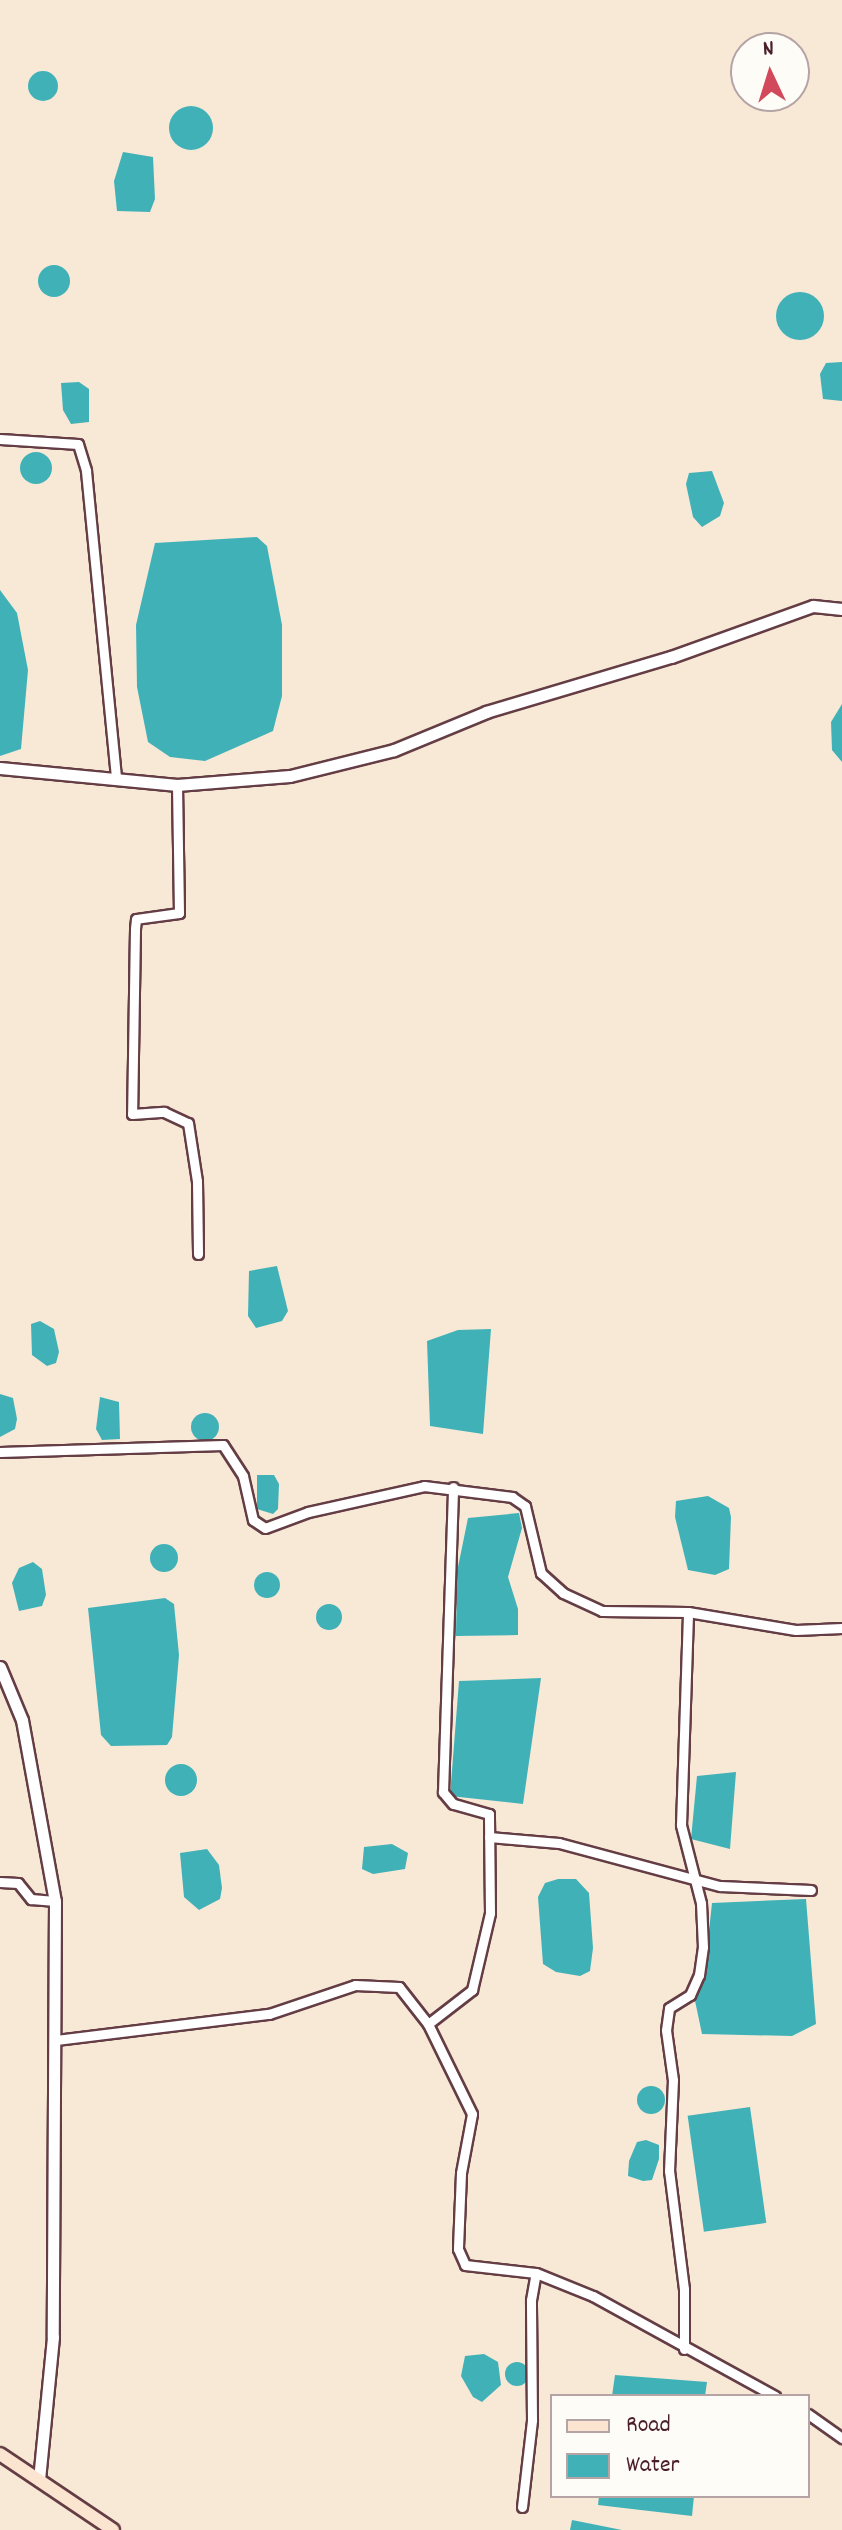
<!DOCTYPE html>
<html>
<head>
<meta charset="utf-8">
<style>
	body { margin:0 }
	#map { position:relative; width:842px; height:2530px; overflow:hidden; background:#f8e9d6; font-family:Dekko,sans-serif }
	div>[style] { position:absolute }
	.water>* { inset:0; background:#41b1b8; transform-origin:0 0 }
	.round { border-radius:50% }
	.roads { filter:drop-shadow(2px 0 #643d45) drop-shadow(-2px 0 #643d45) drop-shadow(0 2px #643d45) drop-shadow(0 -2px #643d45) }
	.minor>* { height:9px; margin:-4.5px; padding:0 4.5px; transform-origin:4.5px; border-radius:4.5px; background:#fff }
	.tertiary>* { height:11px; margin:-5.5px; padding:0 5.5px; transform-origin:5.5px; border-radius:5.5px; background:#fff }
	.secondary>* { height:12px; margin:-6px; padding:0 6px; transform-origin:6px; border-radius:6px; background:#fce5d0 }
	span { translate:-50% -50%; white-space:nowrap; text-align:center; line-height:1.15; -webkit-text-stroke:8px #fdfcf7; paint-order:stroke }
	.legend { position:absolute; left:550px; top:2394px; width:260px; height:104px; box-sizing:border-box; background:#fdfcf7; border:2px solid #b5a4a5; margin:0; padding:10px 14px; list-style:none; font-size:24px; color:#4a1f2b }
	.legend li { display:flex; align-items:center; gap:16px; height:40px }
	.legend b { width:40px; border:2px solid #b5a4a5 }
	.north { position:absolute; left:730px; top:32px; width:80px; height:80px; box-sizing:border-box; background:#fdfcf7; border:2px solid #b5a4a5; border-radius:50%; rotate:356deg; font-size:22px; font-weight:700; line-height:32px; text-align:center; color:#4a1f2b }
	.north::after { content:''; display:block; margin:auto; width:28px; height:36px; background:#d1495b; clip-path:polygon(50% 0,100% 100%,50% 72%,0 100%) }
</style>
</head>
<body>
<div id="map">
	<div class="water">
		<div class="round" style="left:28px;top:71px;width:30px;height:30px"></div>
		<div class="round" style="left:169px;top:106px;width:44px;height:44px"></div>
		<div style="clip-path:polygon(123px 152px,153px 157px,155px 199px,150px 212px,117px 211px,114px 181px)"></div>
		<div class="round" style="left:38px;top:265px;width:32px;height:32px"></div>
		<div class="round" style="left:776px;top:292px;width:48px;height:48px"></div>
		<div style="clip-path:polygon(842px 362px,842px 401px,823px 399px,820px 374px,826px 363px)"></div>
		<div style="clip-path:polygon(79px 382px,89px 389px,89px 422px,71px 424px,63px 410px,61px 383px)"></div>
		<div class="round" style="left:20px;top:452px;width:32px;height:32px"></div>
		<div style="clip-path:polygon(712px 471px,724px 503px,720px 516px,702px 527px,693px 517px,686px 484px,689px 473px)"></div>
		<div style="clip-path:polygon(257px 537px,267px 546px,282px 625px,282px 696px,273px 731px,205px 761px,170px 757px,148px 742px,137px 687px,136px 625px,155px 543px)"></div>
		<div style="clip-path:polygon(0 590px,17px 613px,28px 670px,21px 749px,0 756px)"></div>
		<div style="clip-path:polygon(842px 704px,842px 762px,832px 750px,831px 722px)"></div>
		<div style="clip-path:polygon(277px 1266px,288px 1311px,282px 1321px,256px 1328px,248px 1316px,249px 1271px)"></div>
		<div style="clip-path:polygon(40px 1321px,54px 1329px,59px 1352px,56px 1363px,47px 1366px,32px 1355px,31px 1324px)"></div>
		<div style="clip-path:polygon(491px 1329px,483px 1434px,430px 1426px,427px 1341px,458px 1330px)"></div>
		<div style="clip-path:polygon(0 1394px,13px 1398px,17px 1419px,15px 1429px,0 1437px)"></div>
		<div style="clip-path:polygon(100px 1397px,119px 1402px,120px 1439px,102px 1440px,96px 1429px)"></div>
		<div class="round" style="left:191px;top:1413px;width:28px;height:28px"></div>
		<div style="clip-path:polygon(257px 1475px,274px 1475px,279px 1484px,278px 1509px,273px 1514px,257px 1509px)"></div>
		<div style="clip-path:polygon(708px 1496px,729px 1508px,731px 1517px,729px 1569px,715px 1575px,688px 1570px,675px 1517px,676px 1501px)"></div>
		<div style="clip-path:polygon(519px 1513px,522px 1528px,508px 1577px,518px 1609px,518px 1635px,456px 1636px,457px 1572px,468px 1518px)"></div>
		<div class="round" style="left:150px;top:1544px;width:28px;height:28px"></div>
		<div style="clip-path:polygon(33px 1562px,42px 1569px,46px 1595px,42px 1606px,19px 1611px,12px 1583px,19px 1568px)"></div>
		<div class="round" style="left:254px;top:1572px;width:26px;height:26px"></div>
		<div style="clip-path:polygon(165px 1598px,174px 1604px,179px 1655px,172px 1737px,167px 1745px,111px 1746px,101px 1735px,88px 1608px)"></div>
		<div class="round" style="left:316px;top:1604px;width:26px;height:26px"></div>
		<div style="clip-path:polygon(541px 1678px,523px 1804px,450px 1796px,459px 1681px)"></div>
		<div class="round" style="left:165px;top:1764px;width:32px;height:32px"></div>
		<div style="clip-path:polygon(736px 1772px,730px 1849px,691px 1839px,697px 1776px)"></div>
		<div style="clip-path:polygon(392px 1844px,408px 1853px,405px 1869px,373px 1874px,362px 1869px,364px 1847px)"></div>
		<div style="clip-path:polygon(207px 1849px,219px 1865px,222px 1888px,220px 1899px,199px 1910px,184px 1897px,180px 1853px)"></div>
		<div style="clip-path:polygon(558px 1879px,576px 1879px,589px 1893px,593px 1948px,590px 1971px,580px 1976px,556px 1972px,543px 1964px,538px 1897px,545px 1883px)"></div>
		<div style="clip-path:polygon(806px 1899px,816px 2024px,792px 2036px,702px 2034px,694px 1996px,704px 1976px,712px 1903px)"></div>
		<div class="round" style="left:637px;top:2086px;width:28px;height:28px"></div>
		<div style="left:750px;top:2107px;width:117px;height:63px;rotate:82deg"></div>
		<div style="clip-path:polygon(646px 2140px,659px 2145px,659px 2159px,652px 2180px,643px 2181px,628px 2176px,629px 2161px,637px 2142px)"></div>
		<div style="clip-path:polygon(484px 2354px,498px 2362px,501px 2385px,482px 2402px,473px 2397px,461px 2376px,465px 2356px)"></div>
		<div class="round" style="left:505px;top:2362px;width:24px;height:24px"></div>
		<div style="clip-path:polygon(615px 2375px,707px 2382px,705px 2396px,612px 2396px)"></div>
		<div style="clip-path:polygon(599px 2496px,694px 2496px,692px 2516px,598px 2505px)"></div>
		<div style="clip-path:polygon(572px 2520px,622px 2530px,570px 2530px)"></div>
	</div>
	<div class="roads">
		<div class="minor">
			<div style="left:0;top:439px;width:78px;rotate:3.7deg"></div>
			<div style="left:78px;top:444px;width:28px;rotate:73deg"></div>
			<div style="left:86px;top:471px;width:307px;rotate:84.4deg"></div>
			<div style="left:177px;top:785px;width:128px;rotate:89.1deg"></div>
			<div style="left:179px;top:913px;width:43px;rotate:172.1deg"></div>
			<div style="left:136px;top:919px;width:10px;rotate:96deg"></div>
			<div style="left:135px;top:929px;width:185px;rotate:90.9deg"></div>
			<div style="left:132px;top:1114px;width:32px;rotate:-4deg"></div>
			<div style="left:164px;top:1112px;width:26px;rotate:25deg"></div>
			<div style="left:188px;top:1123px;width:59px;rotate:81.2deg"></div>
			<div style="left:197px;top:1181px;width:73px;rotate:89.2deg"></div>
			<div style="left:0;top:1452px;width:223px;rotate:-1.8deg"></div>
			<div style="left:223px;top:1445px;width:37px;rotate:57deg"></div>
			<div style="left:243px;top:1476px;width:45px;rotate:77.2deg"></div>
			<div style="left:253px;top:1520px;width:14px;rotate:34deg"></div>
			<div style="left:265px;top:1528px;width:46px;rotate:-20.4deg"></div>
			<div style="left:308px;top:1512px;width:119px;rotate:-12.6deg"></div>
			<div style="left:424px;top:1486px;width:89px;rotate:7.1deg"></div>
			<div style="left:512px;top:1497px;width:16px;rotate:35deg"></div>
			<div style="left:525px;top:1506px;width:69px;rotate:76.6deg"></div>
			<div style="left:541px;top:1573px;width:30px;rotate:42deg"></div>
			<div style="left:563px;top:1593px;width:43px;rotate:24.8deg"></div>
			<div style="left:602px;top:1611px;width:86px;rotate:0.7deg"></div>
			<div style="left:688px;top:1612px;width:109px;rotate:9.5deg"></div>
			<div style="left:796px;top:1630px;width:46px;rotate:-2.5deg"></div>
			<div style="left:489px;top:1837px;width:70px;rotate:4.9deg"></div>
			<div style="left:559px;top:1843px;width:167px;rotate:15deg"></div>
			<div style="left:720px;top:1886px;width:91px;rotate:2.5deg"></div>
			<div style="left:0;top:1882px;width:18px;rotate:3deg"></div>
			<div style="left:18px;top:1883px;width:21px;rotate:51deg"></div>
			<div style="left:31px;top:1899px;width:24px;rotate:5deg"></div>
			<div style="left:428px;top:2024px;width:56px;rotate:-37.7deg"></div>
			<div style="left:472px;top:1990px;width:79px;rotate:-76.8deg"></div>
			<div style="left:490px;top:1913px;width:99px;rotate:-90.6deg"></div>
			<div style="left:489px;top:1814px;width:37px;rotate:-164deg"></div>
			<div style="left:453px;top:1804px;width:16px;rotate:-130deg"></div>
			<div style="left:443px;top:1792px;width:305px;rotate:-88.1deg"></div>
			<div style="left:56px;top:2040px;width:215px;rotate:-7deg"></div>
			<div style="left:269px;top:2014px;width:91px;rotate:-18.6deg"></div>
			<div style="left:355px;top:1985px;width:44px;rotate:2.6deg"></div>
			<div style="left:399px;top:1987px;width:47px;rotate:51.9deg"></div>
			<div style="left:428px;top:2024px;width:100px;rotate:63.9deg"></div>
			<div style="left:472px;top:2114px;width:60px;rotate:100.6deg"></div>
			<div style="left:461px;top:2173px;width:76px;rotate:92.3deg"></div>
			<div style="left:458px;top:2249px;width:17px;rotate:66deg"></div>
			<div style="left:465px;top:2265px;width:71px;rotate:6.4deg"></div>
			<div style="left:536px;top:2273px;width:61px;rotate:22deg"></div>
			<div style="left:593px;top:2296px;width:208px;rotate:28.8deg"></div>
			<div style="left:684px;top:2349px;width:60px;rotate:-90deg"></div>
			<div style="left:684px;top:2289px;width:119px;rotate:-97.2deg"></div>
			<div style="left:669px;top:2171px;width:91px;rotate:-87.5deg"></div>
			<div style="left:673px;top:2080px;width:50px;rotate:-98deg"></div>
			<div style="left:666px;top:2030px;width:22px;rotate:-82deg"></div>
			<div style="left:669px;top:2008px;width:25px;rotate:-32deg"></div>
			<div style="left:690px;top:1995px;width:22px;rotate:-66deg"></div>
			<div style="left:699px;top:1975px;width:28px;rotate:-82deg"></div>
			<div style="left:703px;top:1947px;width:44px;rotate:-92.6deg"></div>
			<div style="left:701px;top:1903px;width:81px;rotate:-104.4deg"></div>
			<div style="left:681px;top:1825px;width:213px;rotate:-88.1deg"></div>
			<div style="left:808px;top:2414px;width:42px;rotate:35.2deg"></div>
			<div style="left:522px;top:2507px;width:88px;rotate:-83.4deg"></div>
			<div style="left:532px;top:2420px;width:120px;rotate:-90.5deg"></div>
			<div style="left:531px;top:2300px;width:27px;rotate:-80deg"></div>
		</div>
		<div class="tertiary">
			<div style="left:0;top:768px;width:178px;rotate:5.5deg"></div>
			<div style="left:177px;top:785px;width:113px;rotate:-4.6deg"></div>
			<div style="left:290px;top:776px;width:107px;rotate:-14deg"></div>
			<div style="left:394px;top:750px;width:100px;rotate:-22.4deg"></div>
			<div style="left:486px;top:712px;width:193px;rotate:-16.6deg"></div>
			<div style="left:671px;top:657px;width:151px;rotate:-19.8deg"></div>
			<div style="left:813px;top:606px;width:29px;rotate:6deg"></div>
			<div style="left:0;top:1667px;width:57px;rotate:67.5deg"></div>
			<div style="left:22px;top:1720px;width:184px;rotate:79.7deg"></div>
			<div style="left:55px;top:1901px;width:436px;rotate:90.3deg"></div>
			<div style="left:53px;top:2337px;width:144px;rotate:95.6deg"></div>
		</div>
		<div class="secondary">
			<div style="left:0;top:2454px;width:136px;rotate:33.9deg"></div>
		</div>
	</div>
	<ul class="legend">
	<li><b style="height:10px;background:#fce5d0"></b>Road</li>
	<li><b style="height:22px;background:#41b1b8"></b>Water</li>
	</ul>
	<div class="north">N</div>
</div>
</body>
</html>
